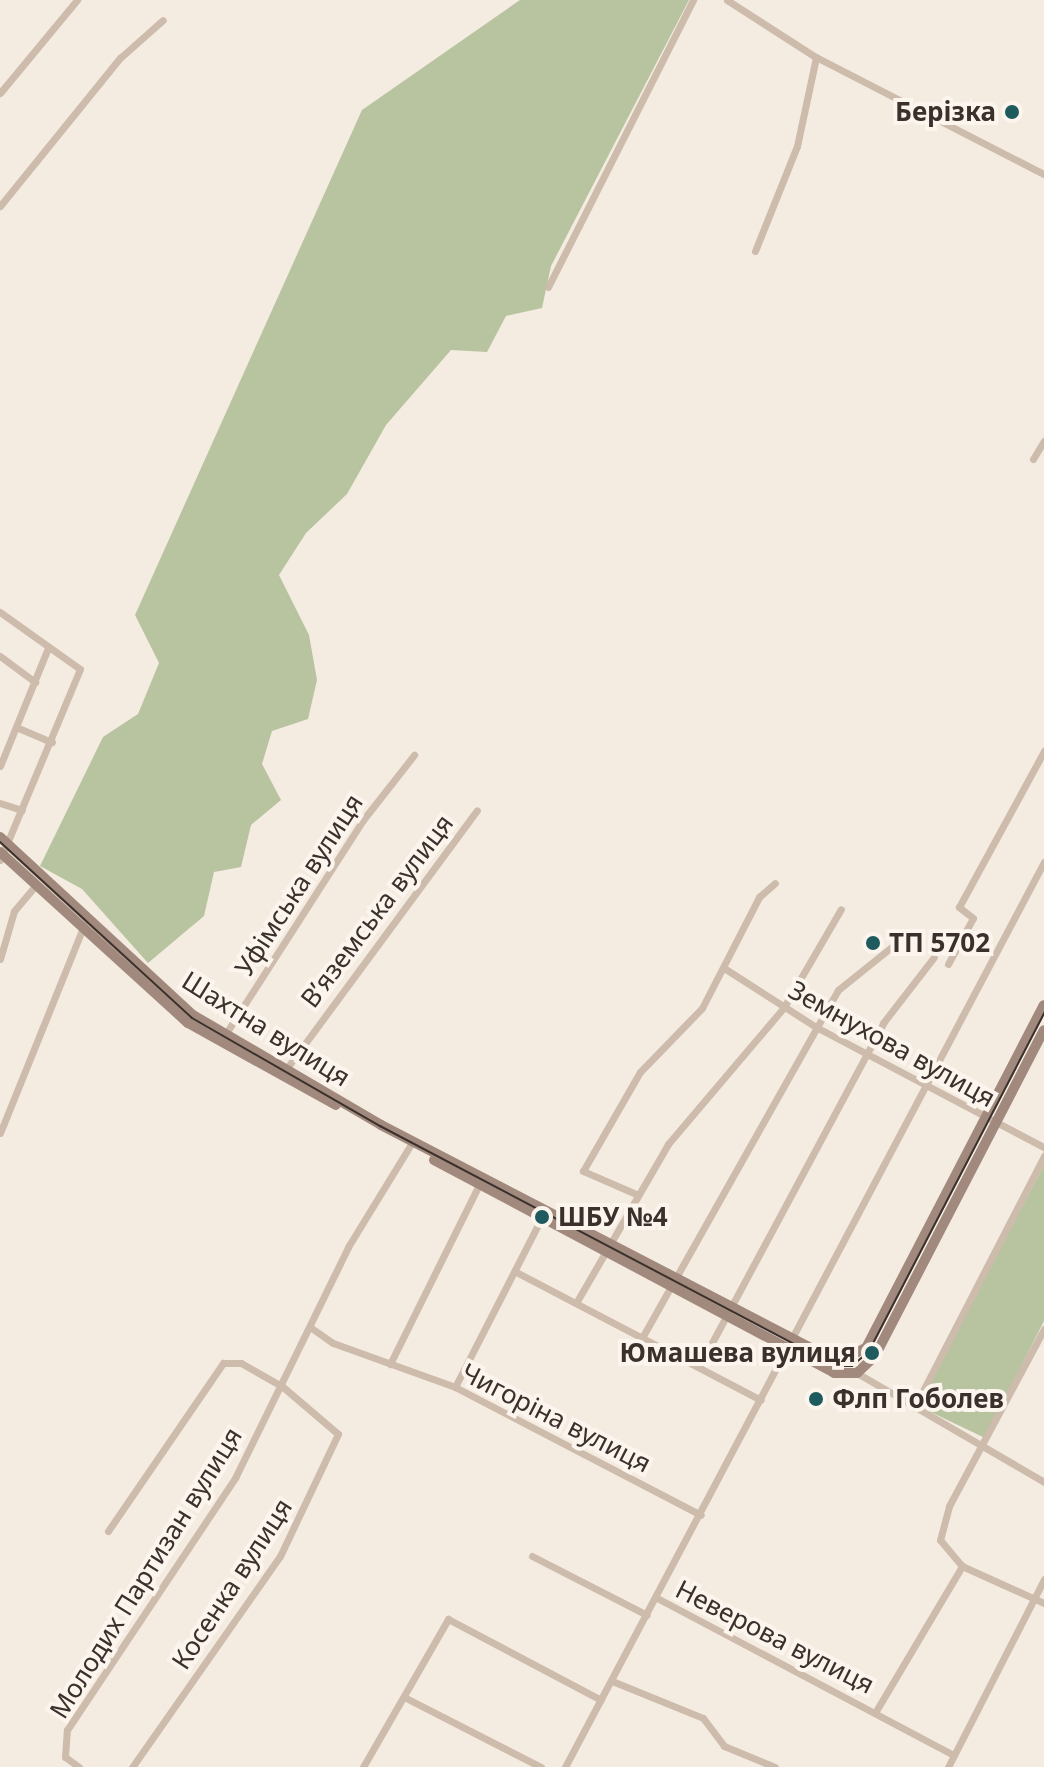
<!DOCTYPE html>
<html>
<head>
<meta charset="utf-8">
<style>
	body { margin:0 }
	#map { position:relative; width:1044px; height:1767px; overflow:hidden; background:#f4ebe1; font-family:"Noto Sans",sans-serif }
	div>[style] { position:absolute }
	.green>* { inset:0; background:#b8c4a0 }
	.minor>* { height:7px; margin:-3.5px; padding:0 3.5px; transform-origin:3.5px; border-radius:3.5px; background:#cdbbac }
	.secondary>* { height:10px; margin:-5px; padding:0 5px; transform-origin:5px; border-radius:5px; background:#a18a7d }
	.tram>* { height:2px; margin:-1px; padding:0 1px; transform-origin:1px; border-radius:1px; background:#3b302b }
	.dots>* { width:22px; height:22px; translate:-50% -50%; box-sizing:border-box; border:4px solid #fbf5ee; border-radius:50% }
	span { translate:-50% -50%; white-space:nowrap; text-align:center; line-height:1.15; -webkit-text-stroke:8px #fbf5ee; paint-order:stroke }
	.poi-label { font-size:26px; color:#3b302b; font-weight:700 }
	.right { translate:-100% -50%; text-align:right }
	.left { translate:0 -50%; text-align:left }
	.street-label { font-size:26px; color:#3b302b }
</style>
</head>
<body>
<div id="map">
	<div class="green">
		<div style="clip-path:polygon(520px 0,689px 0,551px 266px,542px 308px,506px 316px,487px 352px,451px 350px,386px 425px,347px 494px,306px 533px,279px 575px,309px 635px,317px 680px,308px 719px,272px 731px,262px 764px,281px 800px,251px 825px,241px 867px,214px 872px,204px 916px,148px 963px,82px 889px,40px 866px,103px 737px,138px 714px,159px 663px,135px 615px,362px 110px)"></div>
		<div style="clip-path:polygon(1044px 1165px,1044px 1321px,985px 1438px,918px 1406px)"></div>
	</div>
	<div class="minor">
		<div style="left:727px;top:0;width:103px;rotate:32.8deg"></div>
		<div style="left:814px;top:56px;width:259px;rotate:27.2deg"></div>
		<div style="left:0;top:93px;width:121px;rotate:-50.4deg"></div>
		<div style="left:0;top:206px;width:191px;rotate:-51deg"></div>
		<div style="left:120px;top:58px;width:57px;rotate:-41.5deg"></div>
		<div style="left:755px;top:251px;width:113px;rotate:-68.2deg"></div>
		<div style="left:797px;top:146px;width:91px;rotate:-77.9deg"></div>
		<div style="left:548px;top:287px;width:322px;rotate:-63.2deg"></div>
		<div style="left:1033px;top:459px;width:21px;rotate:-59deg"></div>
		<div style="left:0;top:612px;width:98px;rotate:35.5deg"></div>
		<div style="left:80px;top:669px;width:207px;rotate:112.7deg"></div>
		<div style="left:0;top:656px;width:44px;rotate:36.6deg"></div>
		<div style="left:16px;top:727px;width:39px;rotate:23deg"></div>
		<div style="left:0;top:766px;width:127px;rotate:-67.9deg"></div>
		<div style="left:0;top:803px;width:23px;rotate:18deg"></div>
		<div style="left:0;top:959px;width:50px;rotate:-73.7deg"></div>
		<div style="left:14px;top:911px;width:35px;rotate:-50deg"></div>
		<div style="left:948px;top:964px;width:52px;rotate:-61.5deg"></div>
		<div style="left:973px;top:918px;width:18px;rotate:-142deg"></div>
		<div style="left:959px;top:907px;width:178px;rotate:-61.4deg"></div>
		<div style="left:724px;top:968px;width:109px;rotate:32.7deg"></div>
		<div style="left:816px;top:1027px;width:258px;rotate:27.8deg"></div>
		<div style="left:223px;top:1038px;width:259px;rotate:-57.3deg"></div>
		<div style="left:363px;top:820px;width:83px;rotate:-51.9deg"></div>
		<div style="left:284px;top:1072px;width:325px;rotate:-53.6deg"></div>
		<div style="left:0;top:1133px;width:224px;rotate:-68deg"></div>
		<div style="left:636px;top:1194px;width:58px;rotate:-156.5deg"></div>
		<div style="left:583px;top:1171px;width:114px;rotate:-60.1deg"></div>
		<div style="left:640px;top:1072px;width:89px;rotate:-45.9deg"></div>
		<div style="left:702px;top:1008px;width:125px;rotate:-62.8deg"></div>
		<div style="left:759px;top:897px;width:21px;rotate:-41deg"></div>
		<div style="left:516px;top:1272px;width:276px;rotate:27.6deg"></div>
		<div style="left:576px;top:1303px;width:184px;rotate:-59.9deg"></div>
		<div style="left:668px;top:1144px;width:180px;rotate:-49.7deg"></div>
		<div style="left:784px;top:1007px;width:113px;rotate:-59.8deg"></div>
		<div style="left:310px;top:1327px;width:28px;rotate:35deg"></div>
		<div style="left:333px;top:1343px;width:130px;rotate:19.8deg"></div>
		<div style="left:455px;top:1387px;width:277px;rotate:27.5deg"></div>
		<div style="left:643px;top:1336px;width:397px;rotate:-60.6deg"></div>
		<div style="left:838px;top:990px;width:78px;rotate:-38.8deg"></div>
		<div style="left:390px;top:1364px;width:200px;rotate:-63.6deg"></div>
		<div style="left:700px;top:1365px;width:388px;rotate:-61.8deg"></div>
		<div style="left:883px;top:1023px;width:83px;rotate:-52.3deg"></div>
		<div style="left:857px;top:1373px;width:216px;rotate:30.2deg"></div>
		<div style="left:455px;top:1387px;width:191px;rotate:-62.9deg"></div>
		<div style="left:914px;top:1408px;width:284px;rotate:-62.7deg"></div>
		<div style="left:108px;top:1531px;width:204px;rotate:-55.6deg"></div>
		<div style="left:223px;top:1363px;width:18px"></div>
		<div style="left:241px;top:1363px;width:48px;rotate:29.7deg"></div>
		<div style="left:283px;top:1387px;width:72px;rotate:40.5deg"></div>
		<div style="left:338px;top:1434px;width:135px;rotate:115.4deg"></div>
		<div style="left:280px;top:1556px;width:258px;rotate:125deg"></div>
		<div style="left:532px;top:1556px;width:129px;rotate:27.2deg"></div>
		<div style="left:962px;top:1566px;width:34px;rotate:-130deg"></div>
		<div style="left:940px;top:1540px;width:35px;rotate:-75deg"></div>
		<div style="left:949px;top:1506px;width:201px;rotate:-61.8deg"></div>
		<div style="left:657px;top:1598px;width:336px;rotate:27.9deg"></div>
		<div style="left:612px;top:1681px;width:98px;rotate:22.1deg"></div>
		<div style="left:703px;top:1718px;width:35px;rotate:53deg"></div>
		<div style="left:724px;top:1746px;width:55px;rotate:22.4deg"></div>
		<div style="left:404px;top:1697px;width:154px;rotate:27.1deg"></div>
		<div style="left:876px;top:1711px;width:169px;rotate:-59.3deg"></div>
		<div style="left:962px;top:1566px;width:90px;rotate:24.3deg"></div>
		<div style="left:79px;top:1767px;width:17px;rotate:-144deg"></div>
		<div style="left:65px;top:1757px;width:27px;rotate:-86deg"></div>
		<div style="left:67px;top:1730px;width:303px;rotate:-56.3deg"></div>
		<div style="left:235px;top:1478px;width:257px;rotate:-63.9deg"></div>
		<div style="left:348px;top:1247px;width:124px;rotate:-58.5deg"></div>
		<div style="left:363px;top:1767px;width:171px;rotate:-60.1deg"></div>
		<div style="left:448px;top:1619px;width:173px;rotate:27.9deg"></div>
		<div style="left:565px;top:1767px;width:1024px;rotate:-62.11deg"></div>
		<div style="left:948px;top:1767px;width:211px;rotate:-62.9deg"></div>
	</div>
	<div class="secondary">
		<div style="left:0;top:837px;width:263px;rotate:42.7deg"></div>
		<div style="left:193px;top:1015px;width:218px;rotate:30.3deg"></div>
		<div style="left:381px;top:1125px;width:515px;rotate:27.41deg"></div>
		<div style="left:838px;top:1362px;width:31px;rotate:-27deg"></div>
		<div style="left:866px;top:1348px;width:386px;rotate:-62.6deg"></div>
		<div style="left:0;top:852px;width:254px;rotate:42.3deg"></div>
		<div style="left:188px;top:1023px;width:169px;rotate:29deg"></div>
		<div style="left:434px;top:1160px;width:453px;rotate:28deg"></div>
		<div style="left:834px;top:1373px;width:23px"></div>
		<div style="left:857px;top:1373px;width:25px;rotate:-43deg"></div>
		<div style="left:875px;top:1356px;width:367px;rotate:-62.6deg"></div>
	</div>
	<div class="tram">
		<div style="left:0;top:842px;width:260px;rotate:42.5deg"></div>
		<div style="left:192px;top:1018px;width:217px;rotate:29.9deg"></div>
		<div style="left:380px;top:1126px;width:515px;rotate:27.76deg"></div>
		<div style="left:836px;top:1366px;width:16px"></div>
		<div style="left:852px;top:1366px;width:23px;rotate:-41deg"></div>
		<div style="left:869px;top:1351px;width:381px;rotate:-62.6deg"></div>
	</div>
	<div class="dots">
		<div style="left:1012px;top:112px;background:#1f5a5e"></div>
		<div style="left:873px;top:943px;background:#1f5a5e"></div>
		<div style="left:542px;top:1217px;background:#1f5a5e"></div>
		<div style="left:872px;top:1353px;background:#1f5a5e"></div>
		<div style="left:816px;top:1399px;background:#1f5a5e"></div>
	</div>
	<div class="poi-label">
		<span class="right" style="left:996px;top:112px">Берізка</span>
		<span class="left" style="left:889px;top:943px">ТП 5702</span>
		<span class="left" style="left:558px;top:1217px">ШБУ №4</span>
		<span class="right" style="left:856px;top:1353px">Юмашева вулиця</span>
		<span class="left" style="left:832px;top:1399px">Флп Гоболев</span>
	</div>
	<div class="street-label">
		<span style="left:299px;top:885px;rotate:-57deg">Уфімська вулиця</span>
		<span style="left:377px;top:911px;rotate:-53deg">В’яземська вулиця</span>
		<span style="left:266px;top:1029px;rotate:32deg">Шахтна вулиця</span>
		<span style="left:892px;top:1044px;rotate:29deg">Земнухова вулиця</span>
		<span style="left:556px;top:1418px;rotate:27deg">Чигоріна вулиця</span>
		<span style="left:146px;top:1573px;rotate:-58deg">Молодих Партизан вулиця</span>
		<span style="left:232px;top:1584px;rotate:-57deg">Косенка вулиця</span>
		<span style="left:775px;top:1637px;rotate:27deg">Неверова вулиця</span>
	</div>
</div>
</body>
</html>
